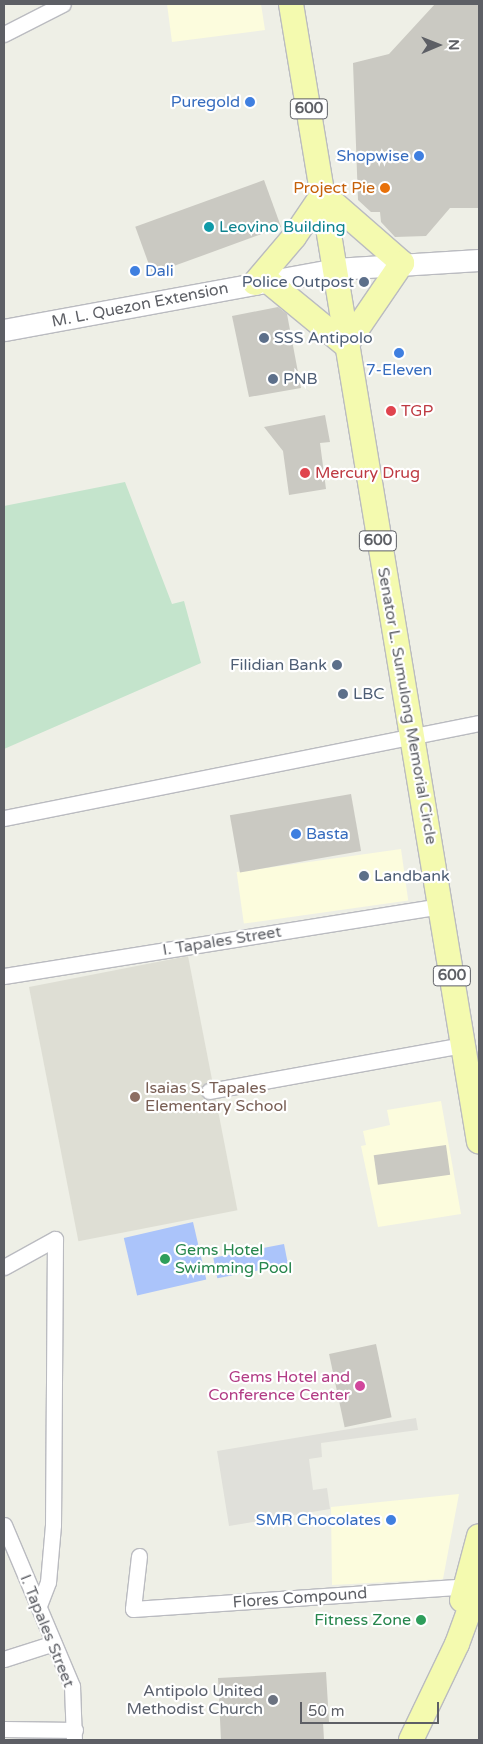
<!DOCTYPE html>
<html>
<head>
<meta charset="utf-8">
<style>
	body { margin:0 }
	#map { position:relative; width:483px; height:1744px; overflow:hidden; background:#eeefe6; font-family:"Varela Round",sans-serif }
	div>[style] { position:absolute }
	.commercial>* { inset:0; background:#fcfcdd; transform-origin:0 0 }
	.industrial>* { inset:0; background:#e0e0da }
	.education>* { inset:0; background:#deded4; transform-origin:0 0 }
	.green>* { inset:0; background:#c4e4cc }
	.water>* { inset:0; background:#abc4fa; transform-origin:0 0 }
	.building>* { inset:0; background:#cac9c2; transform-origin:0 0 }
	.roads { filter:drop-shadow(1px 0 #babbc0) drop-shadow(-1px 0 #babbc0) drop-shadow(0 1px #babbc0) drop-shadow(0 -1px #babbc0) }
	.minor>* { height:15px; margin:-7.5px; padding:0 7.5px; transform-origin:7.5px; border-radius:7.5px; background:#fff }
	.secondary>* { height:21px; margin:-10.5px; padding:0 10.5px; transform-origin:10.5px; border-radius:10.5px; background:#fff }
	.primary>* { height:24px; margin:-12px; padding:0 12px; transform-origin:12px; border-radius:12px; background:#f4faaf }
	.dots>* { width:14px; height:14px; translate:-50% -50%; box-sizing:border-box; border:2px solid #fff; border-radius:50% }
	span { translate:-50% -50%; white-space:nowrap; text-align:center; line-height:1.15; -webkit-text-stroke:4.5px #fff; paint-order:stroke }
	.shield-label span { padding:1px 4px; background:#fff; border:1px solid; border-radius:4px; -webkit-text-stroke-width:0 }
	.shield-label { font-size:15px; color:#5d5f65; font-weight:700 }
	.shop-label { font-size:16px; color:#366cbe }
	.right { translate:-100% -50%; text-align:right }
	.left { translate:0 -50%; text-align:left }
	.food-label { font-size:16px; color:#c56008 }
	.culture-label { font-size:16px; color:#0d838f }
	.service-label { font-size:16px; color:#4e5e75 }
	.street-label { font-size:16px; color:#5d5f65 }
	.health-label { font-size:16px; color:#be3a42 }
	.education-label { font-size:16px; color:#785e54 }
	.leisure-label { font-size:16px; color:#27864d }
	.hotel-label { font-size:16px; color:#b23c85 }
	.worship-label { font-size:16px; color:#5b616d }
	.frame { position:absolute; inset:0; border:5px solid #5d5f65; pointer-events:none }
	.north { position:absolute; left:413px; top:20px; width:50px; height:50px; -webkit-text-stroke:4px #fff; paint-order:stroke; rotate:89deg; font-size:14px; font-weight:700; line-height:20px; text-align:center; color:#5d5f65 }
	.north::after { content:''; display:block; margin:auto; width:18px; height:22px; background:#5d5f65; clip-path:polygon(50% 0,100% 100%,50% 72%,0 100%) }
	.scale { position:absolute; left:300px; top:1702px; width:139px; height:22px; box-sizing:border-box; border:2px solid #5d5f65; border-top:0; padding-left:6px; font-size:15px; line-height:18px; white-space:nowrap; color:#5d5f65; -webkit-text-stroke:4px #fff; paint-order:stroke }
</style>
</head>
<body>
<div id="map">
	<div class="commercial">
		<div style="clip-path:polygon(167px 4px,261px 4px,265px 30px,172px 42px)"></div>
		<div style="left:401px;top:849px;width:52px;height:166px;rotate:82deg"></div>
		<div style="clip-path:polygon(441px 1101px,461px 1214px,378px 1227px,361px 1146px,366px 1145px,363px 1131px,390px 1125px,387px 1110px)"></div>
		<div style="clip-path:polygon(459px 1494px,443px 1579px,332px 1585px,331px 1507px)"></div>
	</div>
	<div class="industrial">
		<div style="clip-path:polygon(416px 1418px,418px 1430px,321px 1443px,322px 1457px,309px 1459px,313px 1490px,327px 1488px,330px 1509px,229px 1526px,217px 1451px)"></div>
	</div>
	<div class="education">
		<div style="left:188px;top:956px;width:259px;height:162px;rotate:79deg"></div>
	</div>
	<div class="green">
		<div style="clip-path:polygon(125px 482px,172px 604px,184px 601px,201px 663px,4px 749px,4px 506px)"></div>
	</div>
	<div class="water">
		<div style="left:193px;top:1222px;width:59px;height:71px;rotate:77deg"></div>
		<div style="left:284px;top:1244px;width:21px;height:72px;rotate:79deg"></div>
	</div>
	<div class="building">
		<div style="clip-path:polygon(435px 4px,479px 4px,479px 208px,450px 208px,426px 236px,395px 237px,381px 222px,380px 212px,371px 212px,358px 200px,353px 63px,389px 54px)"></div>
		<div style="left:264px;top:180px;width:50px;height:137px;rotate:70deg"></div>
		<div style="clip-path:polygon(278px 307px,287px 314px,301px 388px,249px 397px,232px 316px)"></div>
		<div style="clip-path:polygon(325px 415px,330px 442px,320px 443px,326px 489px,289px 495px,283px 451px,264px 427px)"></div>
		<div style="left:351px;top:794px;width:58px;height:123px;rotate:80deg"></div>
		<div style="left:446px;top:1145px;width:30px;height:73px;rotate:82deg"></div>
		<div style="left:376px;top:1344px;width:75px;height:48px;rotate:78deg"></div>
		<div style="clip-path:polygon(326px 1672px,329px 1722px,323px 1722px,324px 1740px,221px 1740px,218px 1678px)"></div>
	</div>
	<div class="roads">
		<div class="minor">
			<div style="left:4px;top:34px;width:66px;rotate:-27deg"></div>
			<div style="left:4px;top:818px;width:484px;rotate:-11.3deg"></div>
			<div style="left:4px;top:976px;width:443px;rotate:-9.1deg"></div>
			<div style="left:209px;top:1091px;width:258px;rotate:-10.3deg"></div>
			<div style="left:4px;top:1267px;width:58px;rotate:-28.8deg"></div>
			<div style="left:55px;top:1239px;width:286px;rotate:90.4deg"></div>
			<div style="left:53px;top:1525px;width:57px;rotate:95deg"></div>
			<div style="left:48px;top:1582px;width:26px;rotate:111deg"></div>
			<div style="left:4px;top:1525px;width:175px;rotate:67.1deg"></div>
			<div style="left:72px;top:1686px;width:54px;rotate:87.9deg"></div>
			<div style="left:139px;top:1556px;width:53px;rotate:96.5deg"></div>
			<div style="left:133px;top:1609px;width:335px;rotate:-3.9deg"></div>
			<div style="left:4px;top:1659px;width:52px;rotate:-17.7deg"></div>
			<div style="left:4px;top:1729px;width:71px;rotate:0.8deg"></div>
		</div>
		<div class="secondary">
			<div style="left:4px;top:330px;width:337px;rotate:-10.4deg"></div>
			<div style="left:335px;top:269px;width:144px;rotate:-3.6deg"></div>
		</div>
		<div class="primary">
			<div style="left:291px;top:4px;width:1153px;rotate:80.62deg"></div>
			<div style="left:323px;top:194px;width:105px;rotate:41.1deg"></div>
			<div style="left:402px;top:263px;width:99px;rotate:124.3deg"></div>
			<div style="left:268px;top:281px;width:101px;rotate:39.4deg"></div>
			<div style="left:255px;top:283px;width:60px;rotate:-49.7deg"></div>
			<div style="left:294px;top:237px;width:52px;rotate:-56deg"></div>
			<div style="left:462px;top:1600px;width:66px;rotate:-75.1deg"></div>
			<div style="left:411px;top:1740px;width:106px;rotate:-64.4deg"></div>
			<div style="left:457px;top:1644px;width:64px;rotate:-69.9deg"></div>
		</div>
	</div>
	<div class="dots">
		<div style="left:250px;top:102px;background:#3f7fe0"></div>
		<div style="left:419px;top:156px;background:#3f7fe0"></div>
		<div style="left:385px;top:188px;background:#e8710a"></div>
		<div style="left:209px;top:227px;background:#0f9aa8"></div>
		<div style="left:135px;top:271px;background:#3f7fe0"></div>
		<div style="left:364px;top:282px;background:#5c6f8a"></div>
		<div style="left:264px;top:338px;background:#5c6f8a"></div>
		<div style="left:399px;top:353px;background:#3f7fe0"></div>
		<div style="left:273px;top:379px;background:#5c6f8a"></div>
		<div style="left:391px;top:411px;background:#e0444e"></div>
		<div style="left:305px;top:473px;background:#e0444e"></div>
		<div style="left:337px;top:665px;background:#5c6f8a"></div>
		<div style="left:343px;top:694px;background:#5c6f8a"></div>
		<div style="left:296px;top:834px;background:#3f7fe0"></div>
		<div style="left:364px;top:876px;background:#5c6f8a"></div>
		<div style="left:135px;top:1097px;background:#8d6e63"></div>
		<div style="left:165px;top:1259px;background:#2e9e5b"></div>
		<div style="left:360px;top:1386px;background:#d1479c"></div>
		<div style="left:391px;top:1520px;background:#3f7fe0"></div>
		<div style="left:421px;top:1620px;background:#2e9e5b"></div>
		<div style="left:273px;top:1700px;background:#6b7280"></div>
	</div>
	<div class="shield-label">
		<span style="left:309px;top:109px">600</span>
		<span style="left:378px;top:541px">600</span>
		<span style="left:452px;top:976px">600</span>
	</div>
	<div class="shop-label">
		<span class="right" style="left:240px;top:102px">Puregold</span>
		<span class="right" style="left:409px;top:156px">Shopwise</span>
		<span class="left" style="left:145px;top:271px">Dali</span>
		<span style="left:399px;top:370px">7-Eleven</span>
		<span class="left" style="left:306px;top:834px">Basta</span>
		<span class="right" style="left:381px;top:1520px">SMR Chocolates</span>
	</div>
	<div class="food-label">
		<span class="right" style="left:375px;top:188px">Project Pie</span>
	</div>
	<div class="culture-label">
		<span class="left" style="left:219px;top:227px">Leovino Building</span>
	</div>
	<div class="service-label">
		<span class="right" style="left:354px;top:282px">Police Outpost</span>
		<span class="left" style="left:274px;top:338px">SSS Antipolo</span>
		<span class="left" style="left:283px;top:379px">PNB</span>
		<span class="right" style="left:327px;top:665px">Filidian Bank</span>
		<span class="left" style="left:353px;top:694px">LBC</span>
		<span class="left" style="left:374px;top:876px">Landbank</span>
	</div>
	<div class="street-label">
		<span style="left:140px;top:305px;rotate:-11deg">M. L. Quezon Extension</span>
		<span style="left:407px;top:706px;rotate:80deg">Senator L. Sumulong Memorial Circle</span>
		<span style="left:222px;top:941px;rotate:-9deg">I. Tapales Street</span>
		<span style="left:300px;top:1598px;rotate:-4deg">Flores Compound</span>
		<span style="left:47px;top:1631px;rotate:68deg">I. Tapales Street</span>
	</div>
	<div class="health-label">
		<span class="left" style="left:401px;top:411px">TGP</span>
		<span class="left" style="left:315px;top:473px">Mercury Drug</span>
	</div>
	<div class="education-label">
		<span class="left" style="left:145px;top:1097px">Isaias S. Tapales<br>Elementary School</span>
	</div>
	<div class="leisure-label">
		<span class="left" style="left:175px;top:1259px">Gems Hotel<br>Swimming Pool</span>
		<span class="right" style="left:411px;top:1620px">Fitness Zone</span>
	</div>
	<div class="hotel-label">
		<span class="right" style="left:350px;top:1386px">Gems Hotel and<br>Conference Center</span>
	</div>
	<div class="worship-label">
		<span class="right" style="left:263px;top:1700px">Antipolo United<br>Methodist Church</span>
	</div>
	<div class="frame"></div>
	<div class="north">N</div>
	<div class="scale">50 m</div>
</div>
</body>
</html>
